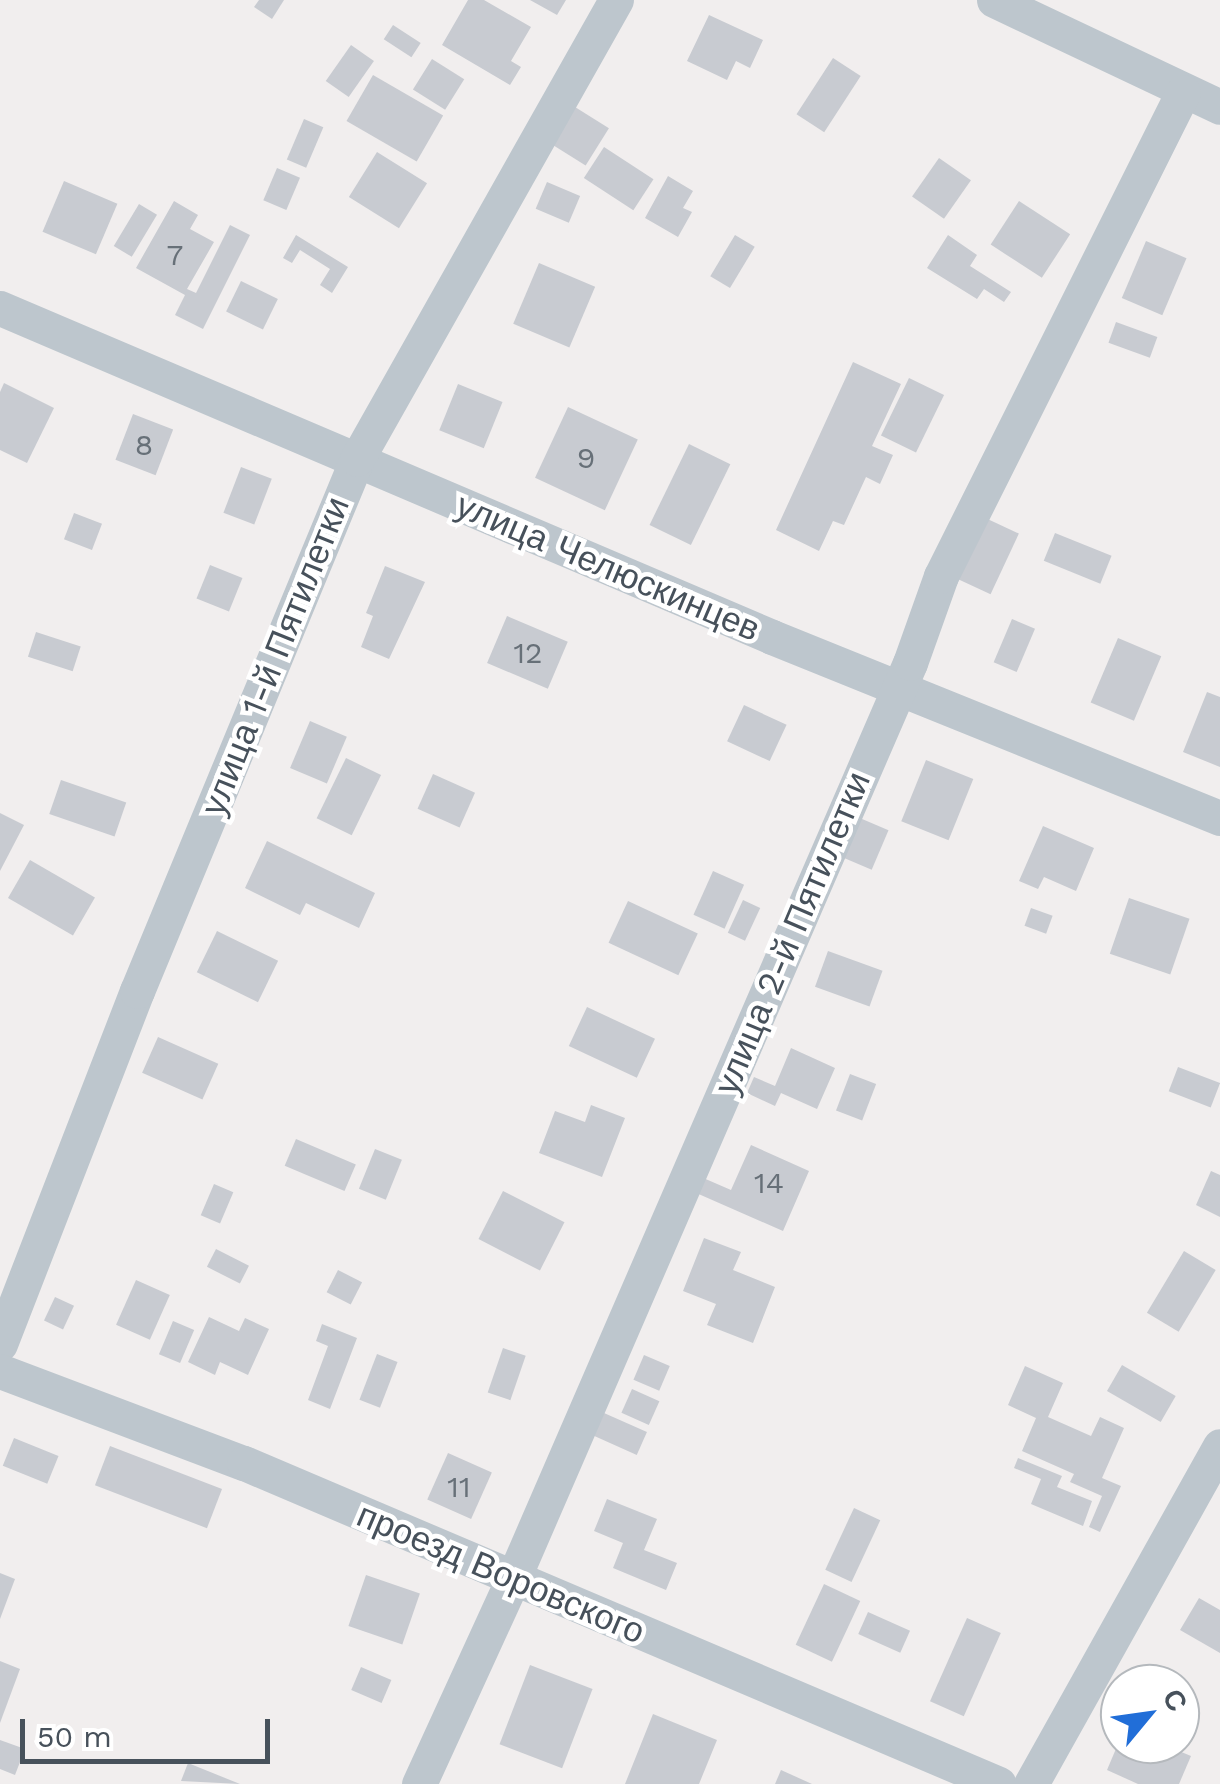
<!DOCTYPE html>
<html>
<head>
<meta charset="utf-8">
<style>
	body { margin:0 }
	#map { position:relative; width:1220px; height:1784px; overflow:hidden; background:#f1eeee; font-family:"Work Sans",sans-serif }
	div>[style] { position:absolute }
	.building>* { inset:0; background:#c8cbd1; transform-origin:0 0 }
	.minor>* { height:35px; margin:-17.5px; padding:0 17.5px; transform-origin:17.5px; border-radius:17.5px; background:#bdc6cd }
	span { translate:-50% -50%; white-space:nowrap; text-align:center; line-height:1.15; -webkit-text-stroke:9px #fff; paint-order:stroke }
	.number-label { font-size:30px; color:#677078 }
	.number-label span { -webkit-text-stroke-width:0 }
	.street-label { font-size:35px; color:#47515b }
	.north { position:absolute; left:1100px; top:1664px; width:100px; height:100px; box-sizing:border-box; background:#fff; border:2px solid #b5b9bd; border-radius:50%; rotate:61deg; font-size:28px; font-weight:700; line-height:40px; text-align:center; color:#47515b }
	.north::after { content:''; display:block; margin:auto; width:35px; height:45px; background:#216ed8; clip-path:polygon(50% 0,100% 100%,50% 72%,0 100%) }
	.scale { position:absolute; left:20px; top:1719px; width:250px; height:45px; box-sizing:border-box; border:5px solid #47515b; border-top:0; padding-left:12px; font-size:30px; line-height:35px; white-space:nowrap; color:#47515b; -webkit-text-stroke:8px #fff; paint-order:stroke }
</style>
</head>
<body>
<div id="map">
	<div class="building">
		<div style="clip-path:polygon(259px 0,284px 0,272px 19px,254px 7px)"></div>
		<div style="clip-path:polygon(468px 0,484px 0,531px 27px,511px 61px,521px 67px,510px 85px,442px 45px)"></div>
		<div style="clip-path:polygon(530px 0,566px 0,557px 15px)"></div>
		<div style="clip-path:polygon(709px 15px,763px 40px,750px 68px,736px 61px,727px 80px,687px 61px)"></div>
		<div style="left:393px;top:25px;width:33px;height:17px;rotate:33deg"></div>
		<div style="left:351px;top:45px;width:28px;height:44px;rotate:35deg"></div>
		<div style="left:833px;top:58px;width:33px;height:67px;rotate:33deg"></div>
		<div style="left:432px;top:59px;width:38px;height:36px;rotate:32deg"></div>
		<div style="left:373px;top:75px;width:81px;height:53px;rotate:30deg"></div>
		<div style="left:575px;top:107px;width:40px;height:44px;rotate:32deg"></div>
		<div style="left:304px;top:119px;width:21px;height:44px;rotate:23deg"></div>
		<div style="left:604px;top:147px;width:59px;height:37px;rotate:33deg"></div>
		<div style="left:377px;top:152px;width:59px;height:53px;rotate:32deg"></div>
		<div style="left:939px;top:158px;width:39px;height:47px;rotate:35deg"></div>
		<div style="left:277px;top:168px;width:25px;height:35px;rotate:23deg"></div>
		<div style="clip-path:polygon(668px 176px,693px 191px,683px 208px,692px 212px,678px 237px,645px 218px)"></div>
		<div style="left:64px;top:181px;width:58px;height:55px;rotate:23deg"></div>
		<div style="left:547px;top:182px;width:36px;height:29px;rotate:23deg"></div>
		<div style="clip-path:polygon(174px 201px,198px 215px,190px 229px,214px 242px,187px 289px,196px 293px,230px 225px,250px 235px,203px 329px,175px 315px,185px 295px,136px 268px)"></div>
		<div style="left:1019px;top:201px;width:61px;height:52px;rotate:33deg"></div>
		<div style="left:139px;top:204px;width:21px;height:49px;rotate:31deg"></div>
		<div style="clip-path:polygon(296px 235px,348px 267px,332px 293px,320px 285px,330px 269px,300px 250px,292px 263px,283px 258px)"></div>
		<div style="left:735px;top:235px;width:23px;height:48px;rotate:31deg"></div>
		<div style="clip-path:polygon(948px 235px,977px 255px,970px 266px,1011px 292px,1004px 302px,984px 289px,977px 299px,927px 268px)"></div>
		<div style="left:1146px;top:241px;width:44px;height:62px;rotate:23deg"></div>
		<div style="left:539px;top:263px;width:61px;height:66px;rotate:23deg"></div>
		<div style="left:241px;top:281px;width:41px;height:34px;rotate:26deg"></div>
		<div style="left:1116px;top:322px;width:44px;height:22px;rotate:20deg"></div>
		<div style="clip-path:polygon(853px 362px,901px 384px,872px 446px,893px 455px,880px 484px,866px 477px,844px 525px,833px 521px,819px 551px,776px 530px)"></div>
		<div style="left:909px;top:378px;width:39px;height:64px;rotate:26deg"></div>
		<div style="clip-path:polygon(4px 383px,54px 408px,27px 463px,0 450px,0 392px)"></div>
		<div style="left:458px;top:384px;width:48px;height:50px;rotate:22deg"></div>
		<div style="left:568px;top:407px;width:77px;height:78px;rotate:25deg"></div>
		<div style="left:133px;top:414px;width:43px;height:49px;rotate:21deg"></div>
		<div style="left:689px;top:444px;width:46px;height:90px;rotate:26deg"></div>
		<div style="left:241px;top:467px;width:33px;height:49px;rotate:21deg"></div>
		<div style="left:74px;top:513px;width:30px;height:28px;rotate:21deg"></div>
		<div style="left:979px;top:515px;width:44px;height:67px;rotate:25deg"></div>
		<div style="left:1055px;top:533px;width:61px;height:30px;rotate:22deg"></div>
		<div style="left:210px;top:565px;width:35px;height:36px;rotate:22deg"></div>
		<div style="clip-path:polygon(385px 566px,425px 582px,389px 659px,361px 647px,373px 616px,366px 613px)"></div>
		<div style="left:507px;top:616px;width:66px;height:51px;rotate:23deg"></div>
		<div style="left:1012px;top:619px;width:25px;height:47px;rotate:23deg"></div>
		<div style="left:36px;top:632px;width:47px;height:26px;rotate:18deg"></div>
		<div style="left:1118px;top:638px;width:47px;height:70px;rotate:23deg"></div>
		<div style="clip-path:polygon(1207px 692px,1220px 697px,1220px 767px,1183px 752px)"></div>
		<div style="left:744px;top:705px;width:47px;height:40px;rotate:25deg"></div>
		<div style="left:310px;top:721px;width:40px;height:51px;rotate:23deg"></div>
		<div style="left:346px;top:758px;width:39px;height:67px;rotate:26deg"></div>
		<div style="left:926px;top:760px;width:51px;height:66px;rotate:22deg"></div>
		<div style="left:433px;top:774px;width:46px;height:38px;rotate:24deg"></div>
		<div style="left:61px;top:780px;width:69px;height:36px;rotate:19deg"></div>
		<div style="clip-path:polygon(0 813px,24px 825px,0 871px)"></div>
		<div style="left:848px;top:813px;width:44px;height:43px;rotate:23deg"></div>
		<div style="clip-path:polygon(1043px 826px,1094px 848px,1076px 891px,1044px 877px,1038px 889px,1019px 881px)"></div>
		<div style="clip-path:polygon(267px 841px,375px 893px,359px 928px,306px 903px,300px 915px,245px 888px)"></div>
		<div style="left:30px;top:860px;width:75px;height:44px;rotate:30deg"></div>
		<div style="left:713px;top:871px;width:34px;height:48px;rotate:24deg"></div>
		<div style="left:1129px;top:898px;width:64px;height:59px;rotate:19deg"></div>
		<div style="left:743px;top:900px;width:19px;height:36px;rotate:25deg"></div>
		<div style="left:628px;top:901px;width:77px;height:46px;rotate:25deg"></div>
		<div style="left:1031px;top:908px;width:23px;height:19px;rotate:20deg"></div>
		<div style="left:217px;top:931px;width:68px;height:46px;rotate:26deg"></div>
		<div style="left:828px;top:951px;width:58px;height:38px;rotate:20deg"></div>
		<div style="left:587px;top:1007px;width:75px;height:43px;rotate:25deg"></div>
		<div style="left:158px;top:1037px;width:66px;height:39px;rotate:24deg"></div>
		<div style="clip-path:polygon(791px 1048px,835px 1068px,817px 1109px,781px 1093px,775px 1106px,747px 1093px,754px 1077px,775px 1086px)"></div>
		<div style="left:1178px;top:1067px;width:45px;height:26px;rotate:21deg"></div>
		<div style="left:850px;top:1074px;width:28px;height:39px;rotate:21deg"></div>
		<div style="clip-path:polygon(591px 1105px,625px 1118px,602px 1177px,539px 1153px,555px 1111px,585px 1122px)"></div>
		<div style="left:296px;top:1139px;width:65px;height:29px;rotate:23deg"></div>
		<div style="clip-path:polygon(751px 1145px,809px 1171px,783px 1231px,694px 1192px,701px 1177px,731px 1190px)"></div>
		<div style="left:375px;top:1149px;width:29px;height:43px;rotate:22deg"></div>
		<div style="clip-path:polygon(1211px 1171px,1220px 1175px,1220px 1217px,1196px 1205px)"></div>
		<div style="left:214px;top:1184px;width:21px;height:34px;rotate:23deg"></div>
		<div style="left:503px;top:1191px;width:69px;height:54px;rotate:27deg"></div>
		<div style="clip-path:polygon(704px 1238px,741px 1252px,733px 1270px,775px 1287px,753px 1343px,707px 1325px,716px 1304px,683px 1291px)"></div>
		<div style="left:216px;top:1249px;width:37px;height:20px;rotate:27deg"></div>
		<div style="left:1184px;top:1251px;width:37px;height:72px;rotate:31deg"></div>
		<div style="left:338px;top:1270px;width:27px;height:25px;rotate:27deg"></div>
		<div style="left:136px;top:1280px;width:37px;height:49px;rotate:24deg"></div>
		<div style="left:55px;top:1297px;width:21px;height:26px;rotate:25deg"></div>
		<div style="clip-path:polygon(209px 1317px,239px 1331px,245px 1318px,269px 1329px,248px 1375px,220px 1362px,215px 1375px,188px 1362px)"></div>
		<div style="left:173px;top:1321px;width:23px;height:36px;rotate:23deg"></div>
		<div style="clip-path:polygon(322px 1324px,357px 1338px,330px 1409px,308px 1400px,328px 1346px,316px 1341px)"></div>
		<div style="left:503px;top:1348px;width:24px;height:47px;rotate:19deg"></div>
		<div style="left:377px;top:1354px;width:22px;height:49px;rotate:21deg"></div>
		<div style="left:644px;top:1355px;width:28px;height:27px;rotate:23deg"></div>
		<div style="left:1122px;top:1365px;width:62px;height:30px;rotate:30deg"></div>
		<div style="clip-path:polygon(1025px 1366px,1063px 1383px,1048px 1417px,1091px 1436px,1100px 1417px,1124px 1428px,1102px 1478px,1121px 1486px,1100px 1532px,1089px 1527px,1102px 1496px,1070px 1482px,1074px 1474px,1022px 1451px,1036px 1418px,1008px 1405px)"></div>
		<div style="left:632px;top:1389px;width:30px;height:26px;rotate:24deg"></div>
		<div style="left:604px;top:1413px;width:47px;height:25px;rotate:24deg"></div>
		<div style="left:14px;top:1438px;width:48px;height:30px;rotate:22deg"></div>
		<div style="left:110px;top:1446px;width:120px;height:42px;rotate:21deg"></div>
		<div style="left:448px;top:1453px;width:48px;height:51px;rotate:24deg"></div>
		<div style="clip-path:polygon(1018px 1458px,1062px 1476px,1057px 1487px,1092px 1501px,1083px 1526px,1031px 1504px,1041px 1479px,1014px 1468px)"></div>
		<div style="clip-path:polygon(607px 1499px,657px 1519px,644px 1550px,677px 1563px,666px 1590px,613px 1568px,623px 1543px,594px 1531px)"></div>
		<div style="left:854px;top:1508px;width:29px;height:68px;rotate:25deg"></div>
		<div style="clip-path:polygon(0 1573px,15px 1579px,0 1619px)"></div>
		<div style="left:366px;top:1575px;width:57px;height:54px;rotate:19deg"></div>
		<div style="left:824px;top:1584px;width:40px;height:67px;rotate:25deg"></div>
		<div style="clip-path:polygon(1199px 1598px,1220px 1610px,1220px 1653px,1180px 1630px)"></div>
		<div style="left:868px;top:1612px;width:46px;height:24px;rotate:24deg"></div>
		<div style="left:967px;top:1618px;width:37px;height:91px;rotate:24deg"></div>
		<div style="clip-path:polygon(0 1661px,20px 1669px,0 1723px)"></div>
		<div style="left:530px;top:1665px;width:67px;height:85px;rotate:21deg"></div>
		<div style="left:361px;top:1667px;width:33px;height:25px;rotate:23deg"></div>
		<div style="clip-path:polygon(653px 1714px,717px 1740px,699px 1784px,625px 1784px)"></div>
		<div style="clip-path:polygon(0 1740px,25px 1749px,15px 1775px,0 1769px)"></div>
		<div style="clip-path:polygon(1118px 1744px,1162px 1744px,1191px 1756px,1179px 1784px,1138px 1784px,1107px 1770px)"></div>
		<div style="clip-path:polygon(188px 1763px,240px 1784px,181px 1781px)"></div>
		<div style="clip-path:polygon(781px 1770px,812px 1784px,775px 1784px)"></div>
	</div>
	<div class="minor">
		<div style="left:994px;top:0;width:250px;rotate:25.3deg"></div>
		<div style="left:0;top:308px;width:839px;rotate:23.08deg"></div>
		<div style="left:772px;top:637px;width:483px;rotate:22deg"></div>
		<div style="left:0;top:1344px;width:379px;rotate:-68.8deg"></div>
		<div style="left:137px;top:991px;width:576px;rotate:-67.53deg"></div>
		<div style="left:357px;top:459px;width:527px;rotate:-60.57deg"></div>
		<div style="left:0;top:1371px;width:261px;rotate:20.7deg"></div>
		<div style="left:244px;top:1463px;width:820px;rotate:23.03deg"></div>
		<div style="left:419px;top:1784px;width:226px;rotate:-65.4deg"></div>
		<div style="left:513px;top:1579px;width:998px;rotate:-66.57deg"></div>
		<div style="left:910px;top:663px;width:92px;rotate:-70.4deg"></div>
		<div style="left:941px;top:576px;width:541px;rotate:-63.43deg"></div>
		<div style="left:1031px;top:1784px;width:387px;rotate:-60.8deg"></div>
	</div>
	<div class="number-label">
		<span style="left:175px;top:255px">7</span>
		<span style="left:144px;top:445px">8</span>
		<span style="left:586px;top:458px">9</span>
		<span style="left:528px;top:653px">12</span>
		<span style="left:769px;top:1183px">14</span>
		<span style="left:459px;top:1487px">11</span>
	</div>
	<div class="street-label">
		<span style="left:608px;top:567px;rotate:23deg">улица Челюскинцев</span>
		<span style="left:275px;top:656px;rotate:-68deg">улица 1-й Пятилетки</span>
		<span style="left:792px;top:933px;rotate:-67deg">улица 2-й Пятилетки</span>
		<span style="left:501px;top:1573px;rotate:23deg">проезд Воровского</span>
	</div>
	<div class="north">С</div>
	<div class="scale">50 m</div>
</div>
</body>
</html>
